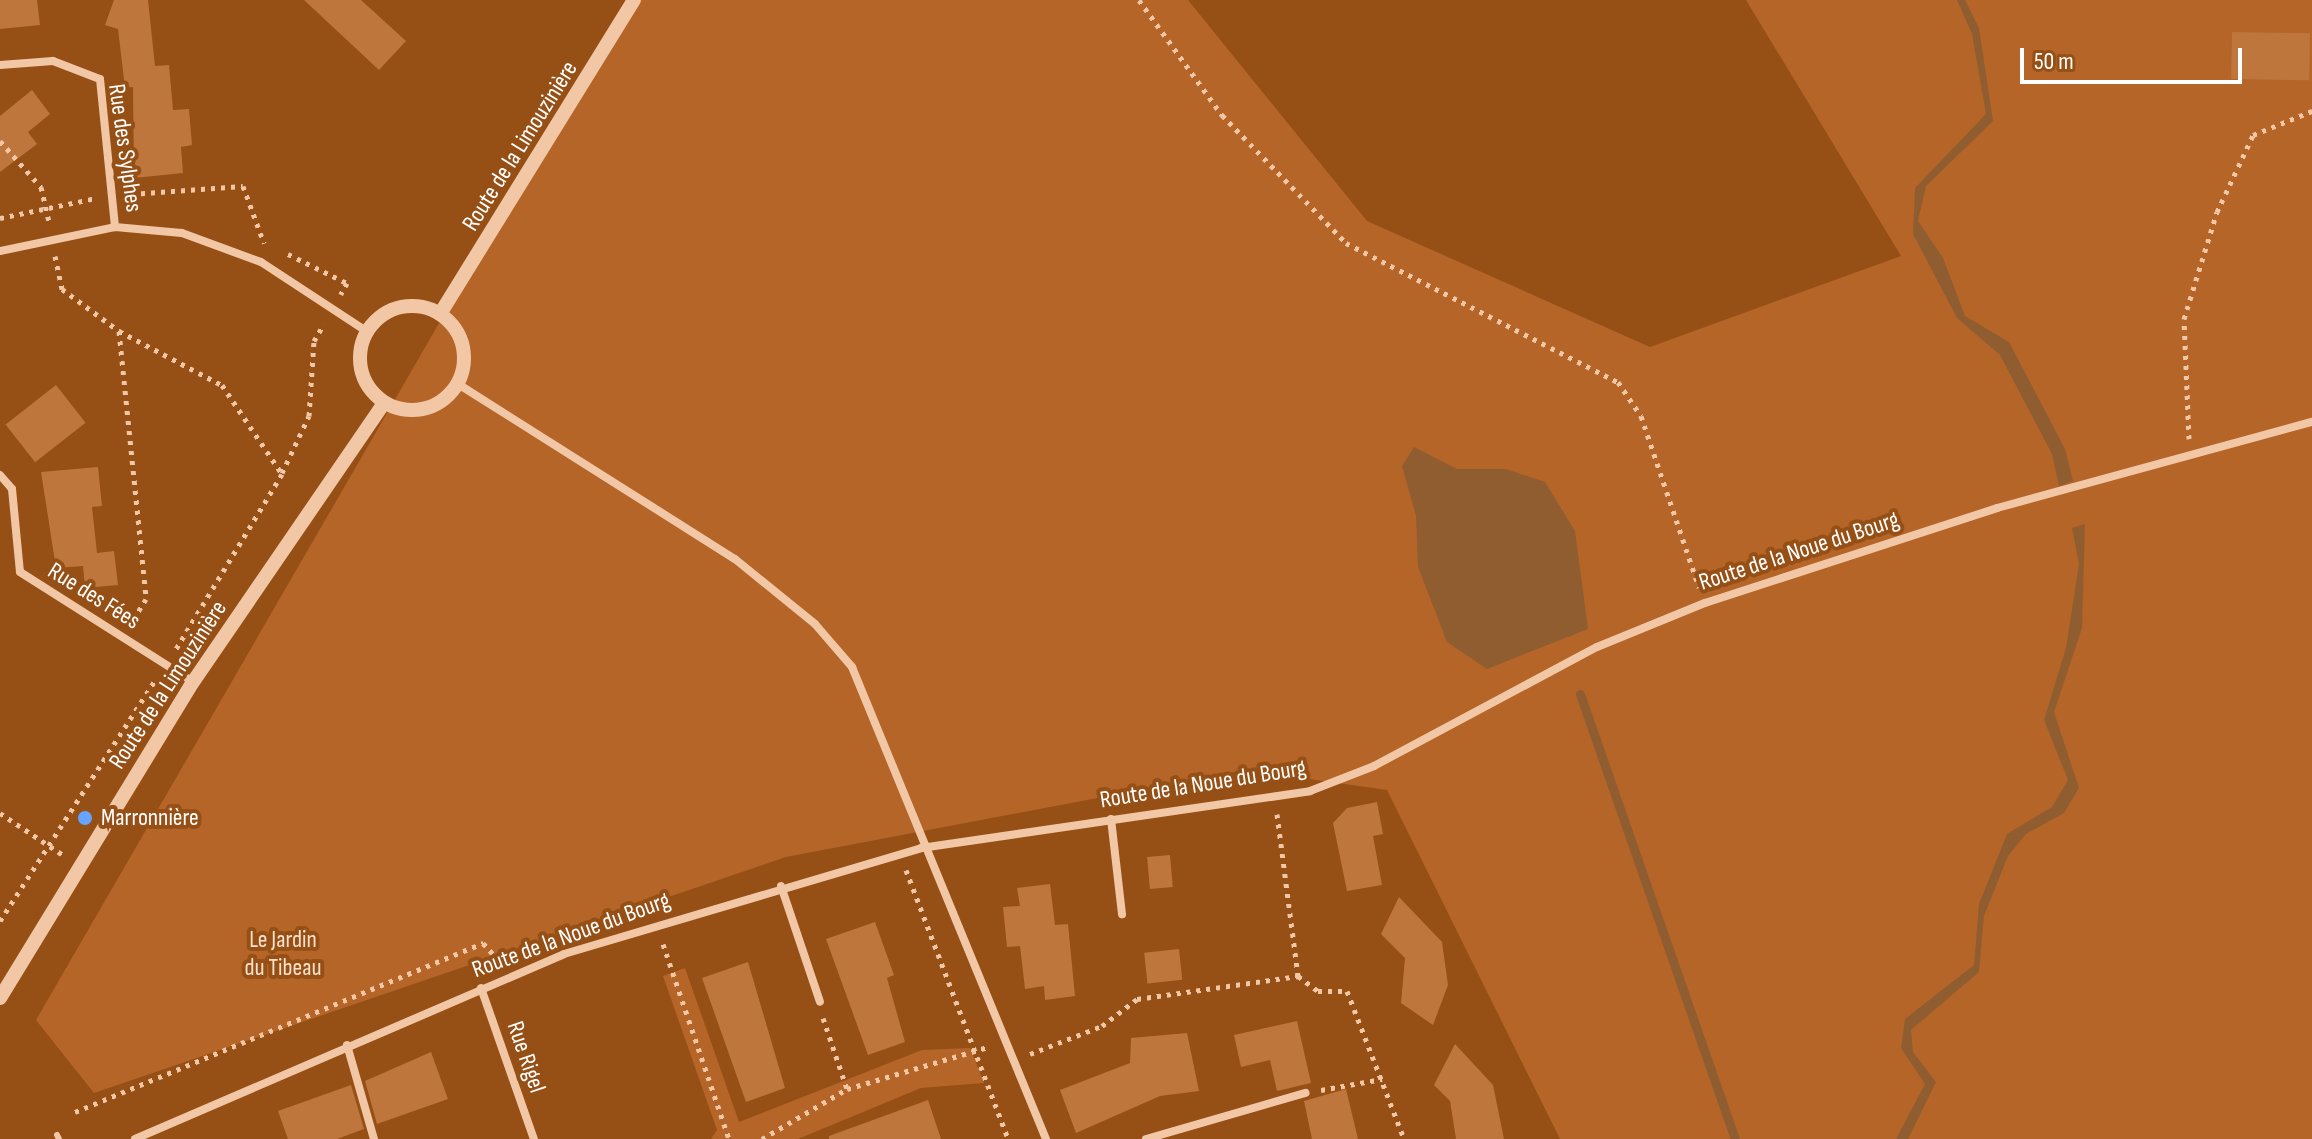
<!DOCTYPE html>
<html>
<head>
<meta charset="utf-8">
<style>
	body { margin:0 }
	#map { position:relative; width:2312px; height:1139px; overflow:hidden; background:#964f15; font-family:"Sofia Sans Condensed",sans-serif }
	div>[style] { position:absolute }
	.green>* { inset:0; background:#b56528 }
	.water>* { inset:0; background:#905d31 }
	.stream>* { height:9px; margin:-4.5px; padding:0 4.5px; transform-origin:4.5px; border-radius:4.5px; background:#905d31 }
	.building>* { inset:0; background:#be763d; transform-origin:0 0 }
	.path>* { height:5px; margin-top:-2.5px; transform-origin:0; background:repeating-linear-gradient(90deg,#f2c7a6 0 4px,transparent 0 10px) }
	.service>* { height:6px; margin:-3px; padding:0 3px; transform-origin:3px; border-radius:3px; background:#f2c7a6 }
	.minor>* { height:8px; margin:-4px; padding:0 4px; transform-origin:4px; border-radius:4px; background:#f2c7a6 }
	.tertiary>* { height:14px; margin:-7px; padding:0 7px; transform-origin:7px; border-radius:7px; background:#f2c7a6 }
	.tertiary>.ring { margin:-7px; padding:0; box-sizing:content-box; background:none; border:14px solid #f2c7a6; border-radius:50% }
	.dots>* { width:22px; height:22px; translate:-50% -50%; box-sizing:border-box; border:4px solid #964f15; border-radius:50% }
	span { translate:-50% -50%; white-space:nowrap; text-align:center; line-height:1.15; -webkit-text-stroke:8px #964f15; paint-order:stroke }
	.street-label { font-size:24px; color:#fff }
	.poi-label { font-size:24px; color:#fff }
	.left { translate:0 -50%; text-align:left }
	.park-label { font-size:24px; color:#fce2cd }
	.scale { position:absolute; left:2020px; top:48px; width:222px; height:36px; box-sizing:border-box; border:4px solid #fff; border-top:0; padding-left:10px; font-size:24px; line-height:28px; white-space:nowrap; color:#fff; -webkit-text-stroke:6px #964f15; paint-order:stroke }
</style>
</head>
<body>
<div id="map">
	<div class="green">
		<div style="clip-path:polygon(626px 0,1188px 0,1367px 221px,1650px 347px,1901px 256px,1746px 0,2312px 0,2312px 1139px,1560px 1139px,1387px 790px,1245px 770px,786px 857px,94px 1093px,36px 1020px)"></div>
		<div style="clip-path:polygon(685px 968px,739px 1122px,922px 1050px,970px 1048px,984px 1083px,921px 1088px,798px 1139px,711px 1139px,717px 1130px,663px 976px)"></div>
	</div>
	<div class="water">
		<div style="clip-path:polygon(1957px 0,1965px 0,1979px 28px,1993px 121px,1926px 186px,1918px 221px,1943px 258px,1965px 316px,2009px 342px,2065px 449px,2073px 481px,2059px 486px,2052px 454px,2000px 355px,1957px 318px,1913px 234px,1915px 188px,1986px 114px,1972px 34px)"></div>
		<div style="clip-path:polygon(1414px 447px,1457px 469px,1506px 469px,1545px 482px,1575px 531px,1588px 629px,1487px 669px,1447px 642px,1418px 567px,1416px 516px,1402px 466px)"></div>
		<div style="clip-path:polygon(2085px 524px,2082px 628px,2054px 712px,2079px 788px,2064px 813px,2026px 834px,2008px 856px,1984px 916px,1979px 972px,1911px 1030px,1913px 1052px,1936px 1082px,1908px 1139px,1896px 1139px,1925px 1084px,1901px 1048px,1905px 1019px,1974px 965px,1979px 904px,2007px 834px,2052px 807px,2068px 780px,2044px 720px,2066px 648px,2079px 564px,2072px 528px)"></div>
	</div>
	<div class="stream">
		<div style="left:1580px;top:694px;width:471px;rotate:70.8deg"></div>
	</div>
	<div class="building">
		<div style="clip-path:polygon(0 0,37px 0,40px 25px,0 29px)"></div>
		<div style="clip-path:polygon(114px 0,148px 0,155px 66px,169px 65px,173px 110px,189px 109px,192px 145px,181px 147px,183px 173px,134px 178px,133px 87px,125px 88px,118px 29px,105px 25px)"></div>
		<div style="clip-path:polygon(304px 0,361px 0,406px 41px,379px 70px)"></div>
		<div style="left:2232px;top:32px;width:78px;height:47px;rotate:1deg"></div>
		<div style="clip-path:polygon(32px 90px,50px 114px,28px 132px,37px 144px,0 172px,0 116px)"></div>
		<div style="left:56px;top:385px;width:48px;height:64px;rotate:52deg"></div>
		<div style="clip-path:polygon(98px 467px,102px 506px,92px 507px,97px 553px,114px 551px,118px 585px,85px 588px,83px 566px,56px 568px,41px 472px)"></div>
		<div style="clip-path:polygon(1377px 802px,1383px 834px,1373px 836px,1382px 885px,1347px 891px,1333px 823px,1347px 808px)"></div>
		<div style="left:1170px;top:855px;width:32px;height:23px;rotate:85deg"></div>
		<div style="clip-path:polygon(1050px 884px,1055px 925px,1068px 924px,1075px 996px,1045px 1000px,1044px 986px,1025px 989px,1020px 946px,1007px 947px,1003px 907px,1020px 906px,1017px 888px)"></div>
		<div style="clip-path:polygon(1399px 897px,1442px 942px,1448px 985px,1433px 1025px,1401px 1003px,1405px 958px,1381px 934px)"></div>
		<div style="clip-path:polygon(875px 922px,894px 975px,887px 978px,905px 1042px,868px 1055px,826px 939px)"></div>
		<div style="left:1179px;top:949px;width:31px;height:35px;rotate:84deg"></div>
		<div style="clip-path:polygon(748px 962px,785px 1088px,746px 1102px,702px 978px)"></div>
		<div style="clip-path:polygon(1297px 1021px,1311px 1083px,1277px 1091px,1270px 1060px,1241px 1067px,1234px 1035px)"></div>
		<div style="clip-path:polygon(1187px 1033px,1199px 1091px,1160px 1096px,1076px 1133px,1060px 1090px,1130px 1063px,1131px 1038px)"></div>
		<div style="clip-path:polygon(1455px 1044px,1493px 1085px,1504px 1139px,1456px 1139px,1450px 1101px,1434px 1085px)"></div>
		<div style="clip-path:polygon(431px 1052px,448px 1099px,377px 1124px,365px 1081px)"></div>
		<div style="clip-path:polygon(351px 1085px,364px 1129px,337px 1139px,288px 1139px,278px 1111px)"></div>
		<div style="clip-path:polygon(1346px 1089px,1358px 1139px,1312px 1139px,1304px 1101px)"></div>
		<div style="clip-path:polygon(928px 1100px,941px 1139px,829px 1139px,829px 1136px)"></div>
	</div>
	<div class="path">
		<div style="left:1139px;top:0;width:142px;rotate:54.2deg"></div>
		<div style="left:1222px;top:115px;width:178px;rotate:45.9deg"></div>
		<div style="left:1346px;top:243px;width:305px;rotate:27.1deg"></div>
		<div style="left:1618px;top:382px;width:41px;rotate:55.9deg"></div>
		<div style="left:1641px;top:416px;width:181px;rotate:71.3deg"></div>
		<div style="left:0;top:141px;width:62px;rotate:48.3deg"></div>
		<div style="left:41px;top:187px;width:37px;rotate:77deg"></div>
		<div style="left:131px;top:194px;width:112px;rotate:-4.1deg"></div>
		<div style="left:243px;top:186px;width:61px;rotate:69.8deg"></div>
		<div style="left:0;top:218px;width:99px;rotate:-11.7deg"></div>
		<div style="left:288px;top:254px;width:66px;rotate:26.2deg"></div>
		<div style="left:347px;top:283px;width:13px;rotate:119deg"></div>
		<div style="left:55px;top:256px;width:34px;rotate:78deg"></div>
		<div style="left:62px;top:289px;width:71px;rotate:36.4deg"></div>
		<div style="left:119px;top:331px;width:269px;rotate:84.2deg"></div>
		<div style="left:146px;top:599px;width:28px;rotate:122deg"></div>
		<div style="left:119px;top:331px;width:116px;rotate:27.7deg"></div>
		<div style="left:222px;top:385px;width:107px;rotate:56deg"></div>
		<div style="left:282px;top:474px;width:207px;rotate:121.2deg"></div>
		<div style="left:2189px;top:439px;width:120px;rotate:-92.4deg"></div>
		<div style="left:2184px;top:319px;width:112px;rotate:-72.9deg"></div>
		<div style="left:2217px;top:212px;width:85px;rotate:-64.9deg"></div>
		<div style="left:2253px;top:135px;width:64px;rotate:-22.1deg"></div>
		<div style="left:282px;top:473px;width:63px;rotate:-64.7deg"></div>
		<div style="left:309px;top:416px;width:75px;rotate:-86.2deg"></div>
		<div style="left:314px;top:341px;width:20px;rotate:-60deg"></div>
		<div style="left:0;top:813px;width:76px;rotate:33.7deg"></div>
		<div style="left:1277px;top:814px;width:163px;rotate:82.6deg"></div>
		<div style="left:1298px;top:976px;width:25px;rotate:37deg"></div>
		<div style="left:1318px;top:991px;width:29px"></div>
		<div style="left:1347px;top:991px;width:159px;rotate:68.9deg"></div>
		<div style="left:906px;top:870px;width:288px;rotate:69.2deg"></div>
		<div style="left:0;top:921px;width:288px;rotate:-57.2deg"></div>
		<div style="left:663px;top:944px;width:206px;rotate:71.3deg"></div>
		<div style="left:823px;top:1018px;width:75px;rotate:71.3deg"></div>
		<div style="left:1030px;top:1054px;width:77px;rotate:-21.3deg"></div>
		<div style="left:1102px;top:1026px;width:44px;rotate:-37.6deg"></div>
		<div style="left:1137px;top:999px;width:163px;rotate:-8.1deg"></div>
		<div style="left:1321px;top:1090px;width:62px;rotate:-10.2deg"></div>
		<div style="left:75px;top:1112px;width:442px;rotate:-22.5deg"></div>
		<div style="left:483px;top:943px;width:28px;rotate:48deg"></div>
		<div style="left:762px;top:1139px;width:99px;rotate:-30.5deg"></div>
		<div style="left:847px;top:1089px;width:147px;rotate:-16.6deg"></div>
	</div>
	<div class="service">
		<div style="left:57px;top:1135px;width:4px;rotate:63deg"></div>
	</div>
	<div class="minor">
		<div style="left:0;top:65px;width:53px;rotate:-4.3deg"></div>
		<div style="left:53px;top:61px;width:50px;rotate:21deg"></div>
		<div style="left:100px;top:79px;width:149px;rotate:84.2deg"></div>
		<div style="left:0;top:251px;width:117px;rotate:-11.8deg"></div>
		<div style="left:115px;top:227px;width:67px;rotate:5.1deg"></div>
		<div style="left:182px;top:233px;width:84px;rotate:20.2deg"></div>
		<div style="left:261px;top:262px;width:126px;rotate:33.3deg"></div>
		<div style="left:458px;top:384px;width:328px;rotate:32.3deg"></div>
		<div style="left:735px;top:559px;width:103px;rotate:39.1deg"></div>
		<div style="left:815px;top:624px;width:57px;rotate:49.3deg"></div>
		<div style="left:852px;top:667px;width:510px;rotate:67.66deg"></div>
		<div style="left:0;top:475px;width:18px;rotate:49deg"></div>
		<div style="left:12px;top:489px;width:83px;rotate:84.5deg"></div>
		<div style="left:20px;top:572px;width:205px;rotate:32.4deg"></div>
		<div style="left:1111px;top:819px;width:96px;rotate:83.4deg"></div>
		<div style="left:781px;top:886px;width:122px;rotate:71.4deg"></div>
		<div style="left:481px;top:988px;width:160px;rotate:70.7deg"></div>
		<div style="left:347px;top:1045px;width:98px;rotate:74deg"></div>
		<div style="left:135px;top:1139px;width:467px;rotate:-23.3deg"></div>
		<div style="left:564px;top:954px;width:372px;rotate:-16.5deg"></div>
		<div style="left:921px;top:848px;width:393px;rotate:-8.3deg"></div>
		<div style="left:1310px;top:791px;width:69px;rotate:-21.3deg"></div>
		<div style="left:1374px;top:766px;width:253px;rotate:-28.1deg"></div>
		<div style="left:1597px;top:647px;width:117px;rotate:-22.2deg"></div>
		<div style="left:1705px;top:603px;width:307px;rotate:-18deg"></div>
		<div style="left:1997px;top:508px;width:327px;rotate:-15.3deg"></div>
		<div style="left:1146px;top:1139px;width:166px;rotate:-16.1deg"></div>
	</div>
	<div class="tertiary">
		<div class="ring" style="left:360px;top:306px;width:90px;height:90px"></div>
		<div style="left:440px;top:314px;width:369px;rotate:-58.3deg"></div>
		<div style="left:0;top:998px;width:370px;rotate:-58.6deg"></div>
		<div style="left:193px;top:682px;width:338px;rotate:-55.6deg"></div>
	</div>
	<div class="dots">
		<div style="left:85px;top:818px;background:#67a4ff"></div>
	</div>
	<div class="street-label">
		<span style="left:520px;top:146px;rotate:-58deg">Route de la Limouzinière</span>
		<span style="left:125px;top:148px;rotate:82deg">Rue des Sylphes</span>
		<span style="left:1799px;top:551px;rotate:-18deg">Route de la Noue du Bourg</span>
		<span style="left:94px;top:596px;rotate:32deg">Rue des Fées</span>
		<span style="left:168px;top:685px;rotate:-57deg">Route de la Limouzinière</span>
		<span style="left:1203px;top:784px;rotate:-9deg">Route de la Noue du Bourg</span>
		<span style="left:571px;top:935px;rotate:-20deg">Route de la Noue du Bourg</span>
		<span style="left:526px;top:1057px;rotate:71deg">Rue Rigel</span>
	</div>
	<div class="poi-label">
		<span class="left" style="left:101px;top:818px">Marronnière</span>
	</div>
	<div class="park-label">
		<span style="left:283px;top:954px">Le Jardin<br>du Tibeau</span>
	</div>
	<div class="scale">50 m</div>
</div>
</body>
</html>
